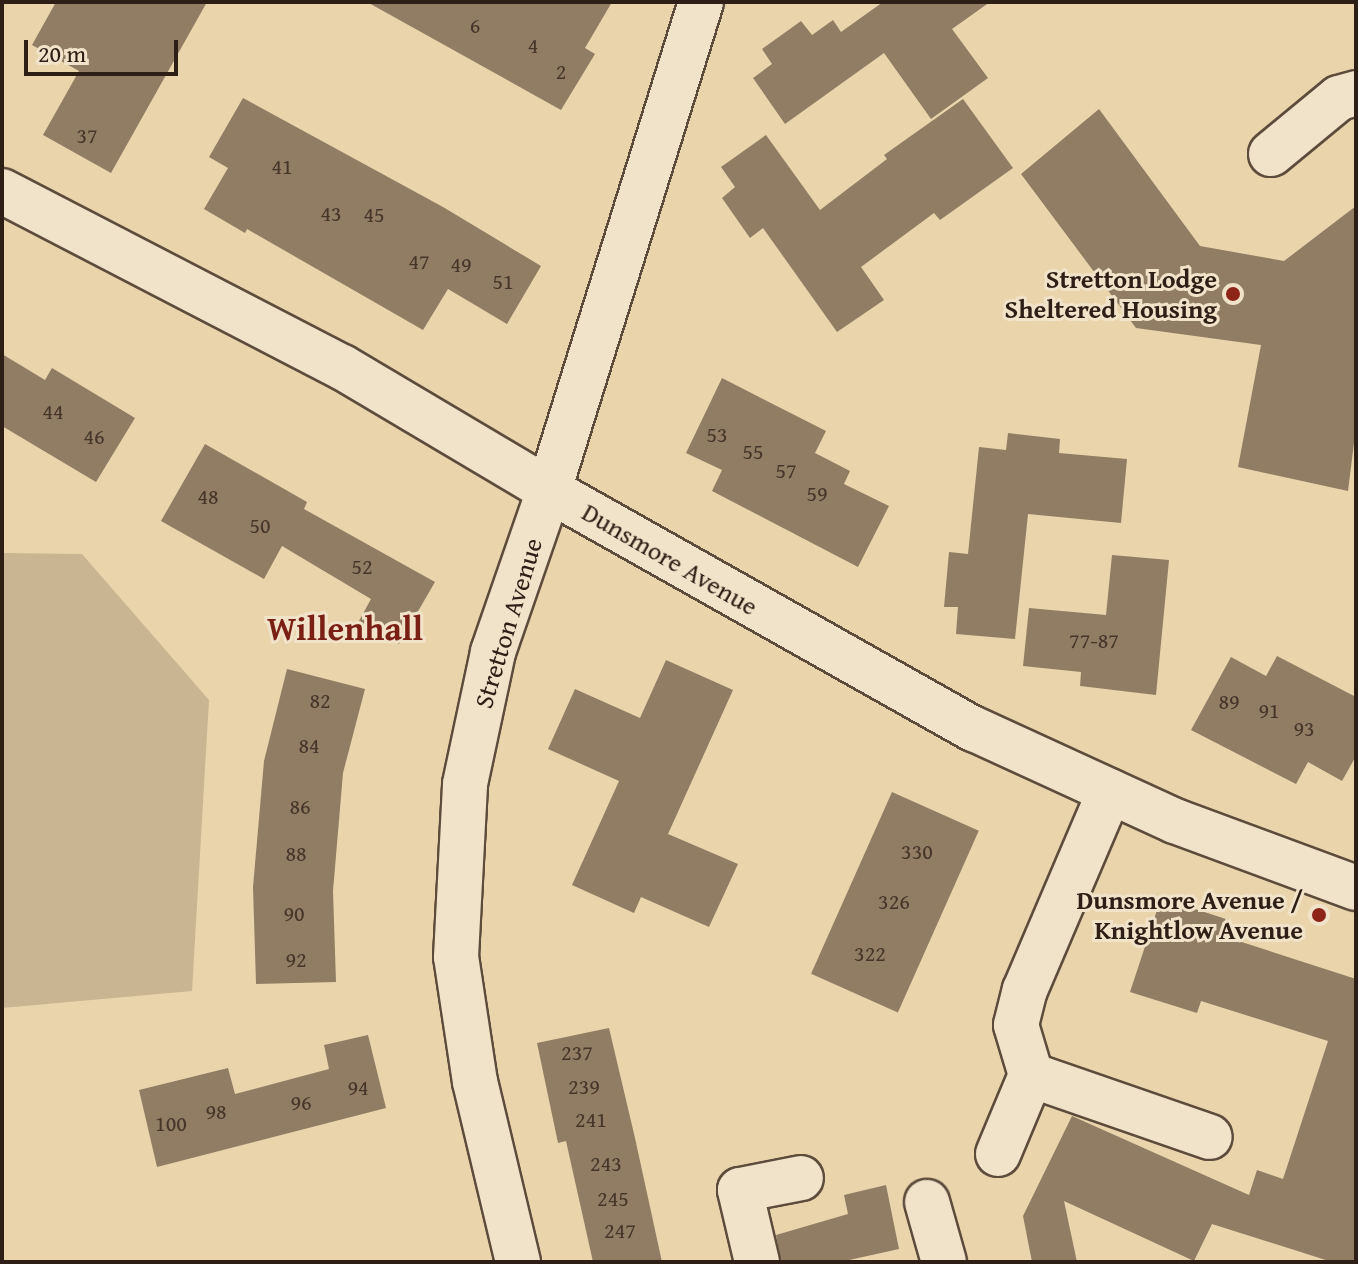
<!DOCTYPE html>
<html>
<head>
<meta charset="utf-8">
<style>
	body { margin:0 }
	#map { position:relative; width:1358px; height:1264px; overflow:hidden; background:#ead4ac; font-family:"Gentium Book Plus",serif }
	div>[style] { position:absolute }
	.green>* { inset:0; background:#cab592 }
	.building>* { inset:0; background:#907d64; transform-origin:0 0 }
	.roads { filter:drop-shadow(2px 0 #5d4c3c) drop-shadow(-2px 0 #5d4c3c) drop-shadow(0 2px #5d4c3c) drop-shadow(0 -2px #5d4c3c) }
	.minor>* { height:44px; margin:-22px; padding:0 22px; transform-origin:22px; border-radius:22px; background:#f1e3c9 }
	.dots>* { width:22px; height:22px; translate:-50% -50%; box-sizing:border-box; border:4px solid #f1e3c9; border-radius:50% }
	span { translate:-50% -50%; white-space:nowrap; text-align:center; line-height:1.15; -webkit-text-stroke:6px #f1e3c9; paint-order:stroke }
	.number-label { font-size:22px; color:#46362a }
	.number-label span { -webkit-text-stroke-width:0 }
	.poi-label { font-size:26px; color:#2e1f16; font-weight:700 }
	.right { translate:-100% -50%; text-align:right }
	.street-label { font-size:26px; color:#2e1f16 }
	.district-label { font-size:34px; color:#7a1f14; font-weight:700 }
	.frame { position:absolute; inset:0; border:4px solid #2e1f16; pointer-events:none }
	.scale { position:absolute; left:24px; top:40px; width:154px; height:36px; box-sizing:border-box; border:4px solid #2e1f16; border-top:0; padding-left:10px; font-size:24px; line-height:28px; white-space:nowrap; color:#2e1f16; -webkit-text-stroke:6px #f1e3c9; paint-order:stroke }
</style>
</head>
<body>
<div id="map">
	<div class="green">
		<div style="clip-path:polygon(2px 553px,82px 554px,209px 700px,192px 991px,2px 1008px)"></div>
	</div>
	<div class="building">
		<div style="clip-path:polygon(56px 2px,207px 2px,111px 173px,43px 135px,79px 71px,32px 45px)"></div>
		<div style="clip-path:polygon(367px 2px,612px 2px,585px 48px,595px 54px,561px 110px)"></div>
		<div style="clip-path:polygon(883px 2px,990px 2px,952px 29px,988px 78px,931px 119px,884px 53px,785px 124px,753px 78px,772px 64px,762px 49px,801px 21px,812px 35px,833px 20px,841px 32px)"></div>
		<div style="clip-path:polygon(243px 98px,443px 207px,541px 266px,507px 324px,448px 289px,423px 330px,247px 229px,245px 233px,204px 209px,228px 168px,209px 157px)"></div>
		<div style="clip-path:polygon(963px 99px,1013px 168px,940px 220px,934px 213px,861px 267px,884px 300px,837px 332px,763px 228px,750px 238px,722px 198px,735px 187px,721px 167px,766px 135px,820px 210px,887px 159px,884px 155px)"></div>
		<div style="clip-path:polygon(1099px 109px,1200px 246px,1284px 261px,1356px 206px,1356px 427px,1348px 491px,1238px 467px,1261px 345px,1136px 328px,1021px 174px)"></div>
		<div style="clip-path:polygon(2px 354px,45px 380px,52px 368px,135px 418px,96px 482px,2px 426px)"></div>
		<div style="clip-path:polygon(722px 378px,826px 431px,815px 453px,850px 471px,844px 484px,889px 506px,858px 567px,712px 491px,722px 470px,686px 453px)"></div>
		<div style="clip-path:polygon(1008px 433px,1060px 439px,1059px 453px,1127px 459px,1121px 523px,1028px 514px,1015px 639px,956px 634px,958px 607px,944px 607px,949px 552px,968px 554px,979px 447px,1006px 450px)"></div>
		<div style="clip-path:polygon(205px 444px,307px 502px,304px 509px,435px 582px,399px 644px,359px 621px,371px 599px,282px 546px,264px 579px,161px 521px)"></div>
		<div style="clip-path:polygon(1112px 555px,1169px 560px,1156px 695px,1080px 686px,1081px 672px,1023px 666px,1029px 608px,1106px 615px)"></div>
		<div style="clip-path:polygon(1277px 656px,1356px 697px,1356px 756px,1342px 781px,1308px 762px,1296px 784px,1191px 730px,1231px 657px,1266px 676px)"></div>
		<div style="clip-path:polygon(666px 660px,733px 690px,668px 834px,738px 864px,709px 927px,641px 897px,634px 913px,572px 885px,619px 781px,548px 749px,575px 689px,640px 718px)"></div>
		<div style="clip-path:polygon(287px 669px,365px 689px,343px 773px,333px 891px,336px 982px,256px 984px,253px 887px,264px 761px)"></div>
		<div style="left:892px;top:792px;width:95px;height:199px;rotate:24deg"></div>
		<div style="clip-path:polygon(1161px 898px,1229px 920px,1223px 936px,1356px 979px,1356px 1262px,1332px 1262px,1212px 1224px,1194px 1261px,1064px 1201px,1077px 1262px,1032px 1262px,1023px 1216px,1072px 1116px,1249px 1195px,1257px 1170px,1283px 1179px,1328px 1041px,1201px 1001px,1197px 1013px,1130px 992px)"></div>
		<div style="clip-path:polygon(609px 1028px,635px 1138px,662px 1262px,593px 1262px,566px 1141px,558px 1143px,537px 1043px)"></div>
		<div style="clip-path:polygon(368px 1035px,386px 1108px,157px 1167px,139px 1090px,228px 1068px,235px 1094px,329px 1069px,324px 1045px)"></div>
		<div style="clip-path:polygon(886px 1185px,899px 1249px,840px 1262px,781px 1262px,776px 1235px,848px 1214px,844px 1195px)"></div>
	</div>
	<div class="roads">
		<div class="minor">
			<div style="left:1271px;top:154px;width:88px;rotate:-39.5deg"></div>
			<div style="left:1339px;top:98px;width:18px;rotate:-16deg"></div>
			<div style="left:2px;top:191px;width:383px;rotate:27.4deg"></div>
			<div style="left:342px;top:367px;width:241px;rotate:30.7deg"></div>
			<div style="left:549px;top:490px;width:488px;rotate:29.4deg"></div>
			<div style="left:974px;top:729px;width:221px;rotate:24.6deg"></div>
			<div style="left:1175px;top:821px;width:193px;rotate:20.3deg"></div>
			<div style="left:1031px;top:1075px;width:189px;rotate:19.1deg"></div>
			<div style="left:998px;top:1154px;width:86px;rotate:-67.3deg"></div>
			<div style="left:1031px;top:1075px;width:52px;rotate:-106.7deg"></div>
			<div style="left:1016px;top:1025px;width:36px;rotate:-76deg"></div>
			<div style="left:1025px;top:990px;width:216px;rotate:-66.9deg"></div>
			<div style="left:927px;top:1202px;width:62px;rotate:74.2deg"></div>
			<div style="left:518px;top:1262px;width:185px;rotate:-103.4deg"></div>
			<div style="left:475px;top:1082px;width:126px;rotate:-98.6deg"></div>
			<div style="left:456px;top:957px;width:173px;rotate:-87deg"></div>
			<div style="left:465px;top:784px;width:135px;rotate:-78deg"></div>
			<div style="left:493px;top:652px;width:171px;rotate:-70.9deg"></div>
			<div style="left:549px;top:490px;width:511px;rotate:-72.7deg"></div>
			<div style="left:757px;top:1262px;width:74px;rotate:-103.3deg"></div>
			<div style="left:740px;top:1190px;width:62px;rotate:-11.1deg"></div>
		</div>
	</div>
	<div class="dots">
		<div style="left:1233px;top:294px;background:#8f2418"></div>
		<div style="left:1319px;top:915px;background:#8f2418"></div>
	</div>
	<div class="number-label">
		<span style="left:475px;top:26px">6</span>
		<span style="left:533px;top:46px">4</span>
		<span style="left:561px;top:72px">2</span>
		<span style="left:87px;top:136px">37</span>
		<span style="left:282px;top:167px">41</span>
		<span style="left:331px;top:214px">43</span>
		<span style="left:374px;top:215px">45</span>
		<span style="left:419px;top:262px">47</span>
		<span style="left:461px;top:265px">49</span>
		<span style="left:503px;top:282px">51</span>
		<span style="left:53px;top:412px">44</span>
		<span style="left:717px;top:435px">53</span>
		<span style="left:94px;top:437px">46</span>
		<span style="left:753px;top:452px">55</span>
		<span style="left:786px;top:471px">57</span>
		<span style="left:817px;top:494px">59</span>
		<span style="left:208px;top:497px">48</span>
		<span style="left:260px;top:526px">50</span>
		<span style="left:362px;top:567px">52</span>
		<span style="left:1094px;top:641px">77-87</span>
		<span style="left:320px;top:701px">82</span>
		<span style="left:1229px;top:702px">89</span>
		<span style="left:1269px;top:711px">91</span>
		<span style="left:1304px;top:729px">93</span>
		<span style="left:309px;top:746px">84</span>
		<span style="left:300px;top:807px">86</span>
		<span style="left:917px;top:852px">330</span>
		<span style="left:296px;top:854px">88</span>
		<span style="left:894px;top:902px">326</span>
		<span style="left:294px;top:914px">90</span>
		<span style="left:870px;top:954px">322</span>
		<span style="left:296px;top:960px">92</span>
		<span style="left:577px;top:1053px">237</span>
		<span style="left:584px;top:1087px">239</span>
		<span style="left:358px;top:1088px">94</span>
		<span style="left:301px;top:1103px">96</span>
		<span style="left:216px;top:1112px">98</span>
		<span style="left:591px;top:1120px">241</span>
		<span style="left:171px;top:1124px">100</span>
		<span style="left:606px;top:1164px">243</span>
		<span style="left:613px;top:1199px">245</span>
		<span style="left:620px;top:1231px">247</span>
	</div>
	<div class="poi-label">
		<span class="right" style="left:1217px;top:294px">Stretton Lodge<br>Sheltered Housing</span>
		<span class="right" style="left:1303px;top:915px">Dunsmore Avenue /<br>Knightlow Avenue</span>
	</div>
	<div class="street-label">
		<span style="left:670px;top:559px;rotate:30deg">Dunsmore Avenue</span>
		<span style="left:508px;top:623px;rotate:-73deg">Stretton Avenue</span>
	</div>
	<div class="district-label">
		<span style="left:345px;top:628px">Willenhall</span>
	</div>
	<div class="frame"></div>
	<div class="scale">20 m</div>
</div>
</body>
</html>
